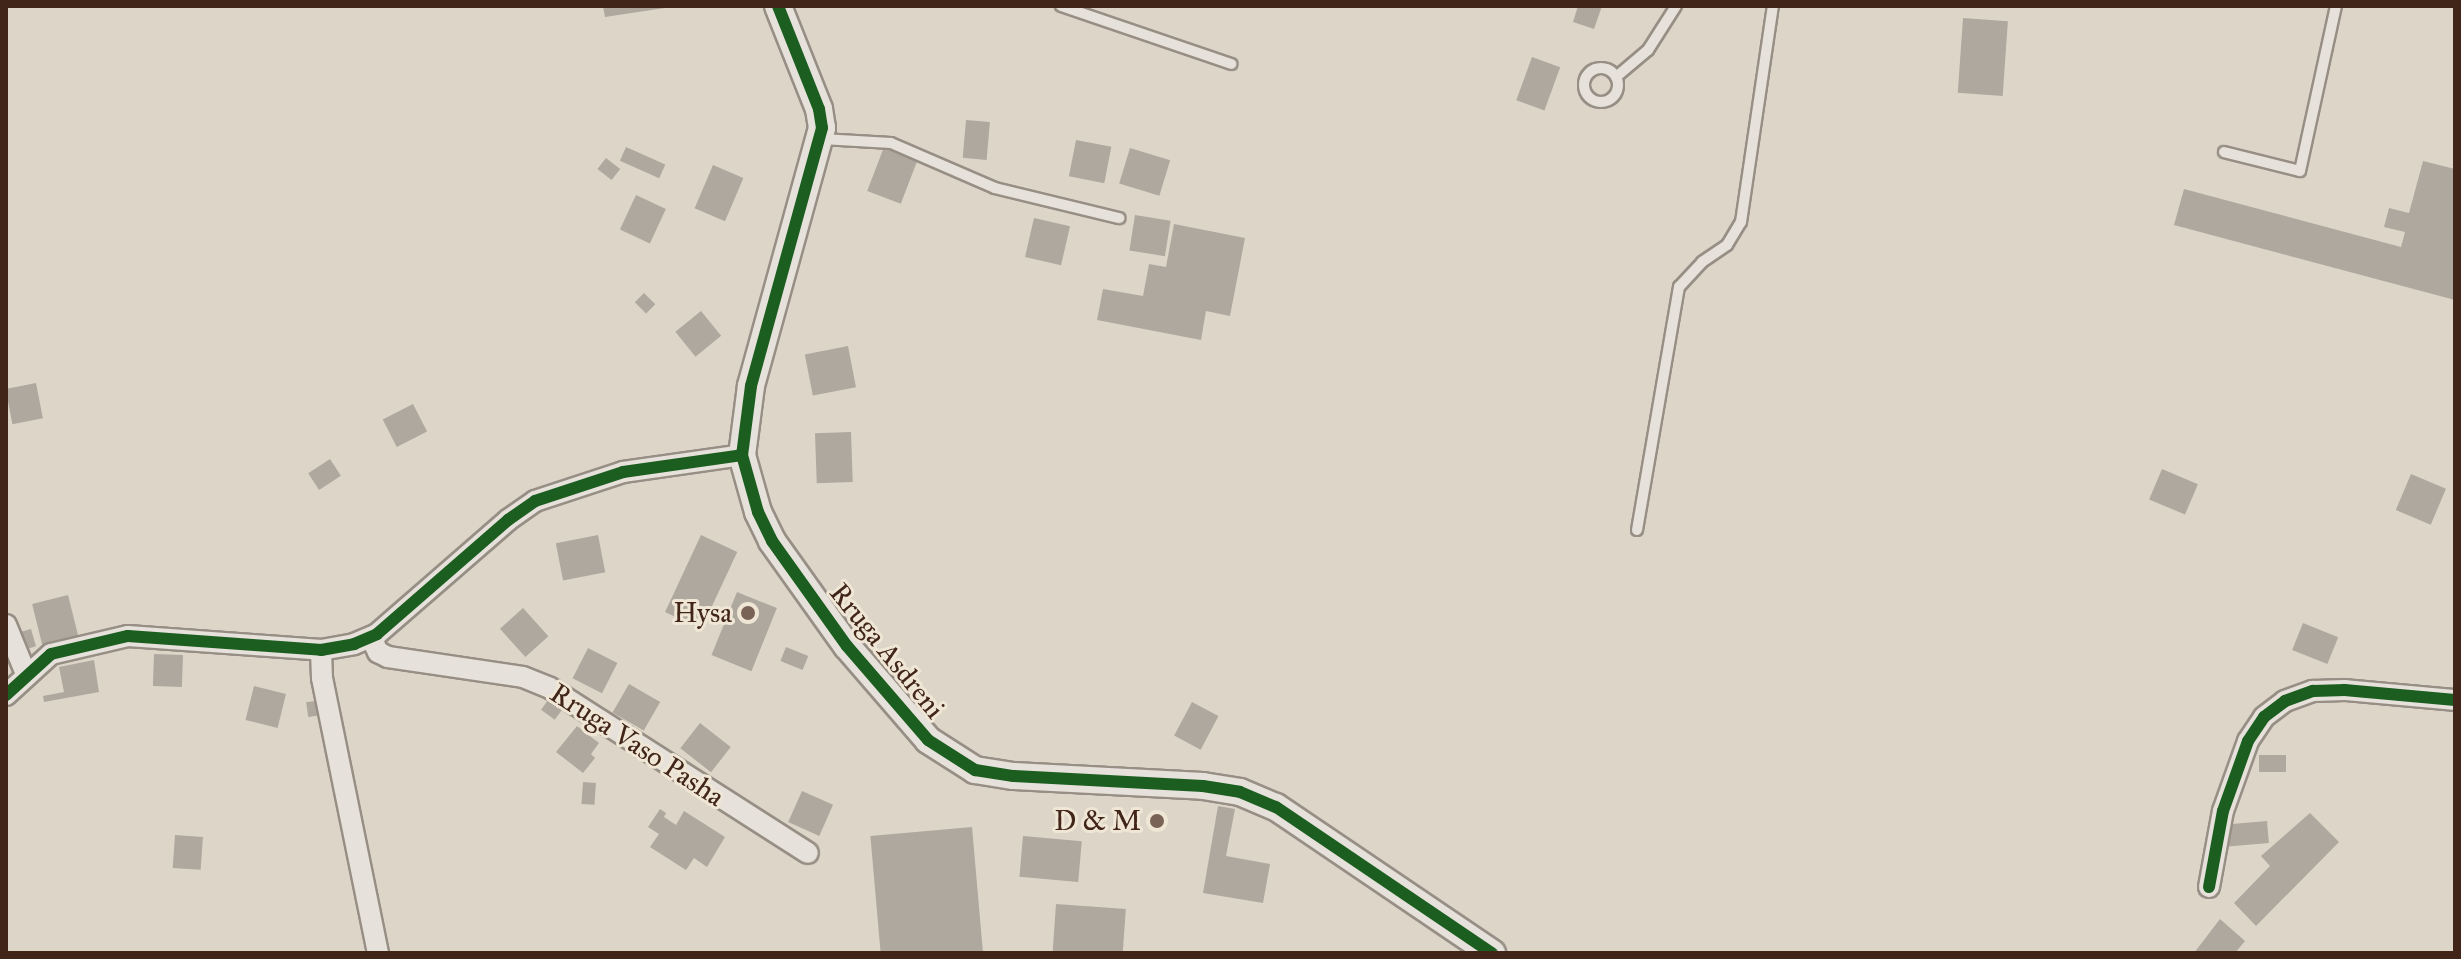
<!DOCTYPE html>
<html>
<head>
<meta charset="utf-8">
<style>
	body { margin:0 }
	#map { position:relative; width:2461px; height:959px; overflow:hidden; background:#ddd5c8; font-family:"IM FELL Great Primer",serif }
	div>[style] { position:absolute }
	.building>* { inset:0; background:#afa89e; transform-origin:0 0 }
	.roads { filter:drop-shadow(2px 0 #978f85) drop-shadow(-2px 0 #978f85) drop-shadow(0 2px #978f85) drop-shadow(0 -2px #978f85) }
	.service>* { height:10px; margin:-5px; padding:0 5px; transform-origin:5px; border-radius:5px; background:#e6e1da }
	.service>.ring { margin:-5px; padding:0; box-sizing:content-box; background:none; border:10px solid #e6e1da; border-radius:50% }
	.minor>* { height:20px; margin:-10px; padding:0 10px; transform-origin:10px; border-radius:10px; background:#e6e1da }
	.tertiary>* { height:26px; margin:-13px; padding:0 13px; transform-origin:13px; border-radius:13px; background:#e6e1da }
	.cycleway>* { height:12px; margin:-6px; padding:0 6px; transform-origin:6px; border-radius:6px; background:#1b5e20 }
	.dots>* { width:22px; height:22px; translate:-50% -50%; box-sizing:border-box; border:4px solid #efe6d5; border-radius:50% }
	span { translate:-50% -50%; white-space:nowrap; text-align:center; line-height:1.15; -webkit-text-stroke:6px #efe6d5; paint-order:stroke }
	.poi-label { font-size:28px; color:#412519 }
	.right { translate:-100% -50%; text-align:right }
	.street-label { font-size:28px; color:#412519 }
	.frame { position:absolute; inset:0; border:8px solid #412519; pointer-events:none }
</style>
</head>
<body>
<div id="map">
	<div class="building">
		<div style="clip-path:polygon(603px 6px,665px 6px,665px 8px,605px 17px)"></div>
		<div style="clip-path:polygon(1578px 6px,1602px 6px,1594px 29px,1573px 22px)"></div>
		<div style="left:1963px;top:18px;width:45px;height:75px;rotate:4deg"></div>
		<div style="left:1532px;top:57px;width:30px;height:46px;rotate:20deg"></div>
		<div style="left:966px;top:120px;width:24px;height:38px;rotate:5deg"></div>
		<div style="left:1076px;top:140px;width:36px;height:37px;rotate:11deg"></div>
		<div style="left:626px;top:147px;width:43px;height:15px;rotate:24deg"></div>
		<div style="left:884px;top:147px;width:36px;height:47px;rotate:21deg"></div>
		<div style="left:1130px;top:148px;width:42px;height:37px;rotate:17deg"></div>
		<div style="left:606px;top:158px;width:18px;height:14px;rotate:38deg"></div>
		<div style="clip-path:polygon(2423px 161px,2455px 169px,2455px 300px,2174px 225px,2184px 189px,2401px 247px,2405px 232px,2384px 227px,2389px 208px,2409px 213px)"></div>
		<div style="left:713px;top:165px;width:33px;height:47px;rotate:23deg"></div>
		<div style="left:636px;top:195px;width:33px;height:38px;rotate:25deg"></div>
		<div style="left:1135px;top:215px;width:36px;height:36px;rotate:9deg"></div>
		<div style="left:1034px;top:218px;width:37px;height:40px;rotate:13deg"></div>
		<div style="clip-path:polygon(1174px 224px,1245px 238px,1230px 316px,1206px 311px,1201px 340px,1097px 320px,1103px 289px,1143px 296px,1149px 264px,1166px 267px)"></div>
		<div style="left:644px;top:293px;width:16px;height:13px;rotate:45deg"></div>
		<div style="left:701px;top:311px;width:32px;height:33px;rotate:51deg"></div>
		<div style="left:848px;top:346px;width:42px;height:44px;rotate:79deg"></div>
		<div style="left:36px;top:383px;width:36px;height:31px;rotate:79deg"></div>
		<div style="left:413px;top:404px;width:31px;height:34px;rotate:63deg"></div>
		<div style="left:851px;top:432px;width:50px;height:36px;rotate:88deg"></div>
		<div style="left:330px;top:459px;width:20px;height:26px;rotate:57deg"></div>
		<div style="left:2162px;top:469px;width:39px;height:33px;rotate:23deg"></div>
		<div style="left:2411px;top:474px;width:38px;height:39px;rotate:23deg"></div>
		<div style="left:598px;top:535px;width:38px;height:43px;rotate:79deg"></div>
		<div style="left:701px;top:535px;width:40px;height:85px;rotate:25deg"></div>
		<div style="left:737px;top:592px;width:43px;height:68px;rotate:22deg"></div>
		<div style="left:68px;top:595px;width:42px;height:37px;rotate:76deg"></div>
		<div style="left:523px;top:608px;width:38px;height:31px;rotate:48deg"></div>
		<div style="left:2303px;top:623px;width:38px;height:29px;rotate:22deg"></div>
		<div style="left:31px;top:629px;width:18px;height:14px;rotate:74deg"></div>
		<div style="left:786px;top:647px;width:24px;height:15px;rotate:22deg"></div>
		<div style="left:588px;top:648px;width:33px;height:34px;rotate:27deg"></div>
		<div style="left:154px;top:654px;width:29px;height:32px;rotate:2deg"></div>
		<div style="clip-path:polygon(94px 660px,99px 692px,44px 702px,43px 696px,64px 692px,59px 667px)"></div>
		<div style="left:629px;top:684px;width:36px;height:33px;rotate:30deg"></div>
		<div style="left:254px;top:686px;width:33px;height:35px;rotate:14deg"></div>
		<div style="left:551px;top:696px;width:17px;height:17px;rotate:36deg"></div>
		<div style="left:322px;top:700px;width:15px;height:16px;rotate:82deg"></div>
		<div style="left:1192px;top:702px;width:30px;height:38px;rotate:28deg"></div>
		<div style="left:700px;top:723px;width:39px;height:32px;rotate:38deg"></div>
		<div style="clip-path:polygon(577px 726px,599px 743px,591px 754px,595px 758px,583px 773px,556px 752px)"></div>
		<div style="left:2259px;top:755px;width:27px;height:17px"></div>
		<div style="left:583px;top:782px;width:13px;height:22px;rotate:4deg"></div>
		<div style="left:802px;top:791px;width:34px;height:34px;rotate:24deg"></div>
		<div style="clip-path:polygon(1218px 806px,1235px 809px,1226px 856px,1270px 864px,1263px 903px,1203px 893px)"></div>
		<div style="clip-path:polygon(660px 809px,666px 813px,664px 817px,676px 825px,684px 811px,725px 837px,707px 867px,694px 858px,686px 870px,650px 847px,659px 834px,648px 827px)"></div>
		<div style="clip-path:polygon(2310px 813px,2339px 842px,2256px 926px,2234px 903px,2270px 866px,2261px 856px)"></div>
		<div style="left:2267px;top:821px;width:22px;height:41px;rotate:85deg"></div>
		<div style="left:972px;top:827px;width:126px;height:102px;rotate:85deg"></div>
		<div style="left:175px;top:835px;width:28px;height:33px;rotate:4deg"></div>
		<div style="left:1023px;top:836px;width:59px;height:41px;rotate:5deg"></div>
		<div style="left:1056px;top:904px;width:70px;height:49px;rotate:4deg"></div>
		<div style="clip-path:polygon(2220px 919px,2245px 941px,2235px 953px,2194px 953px)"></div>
	</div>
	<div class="roads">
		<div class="service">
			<div style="left:1061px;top:6px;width:180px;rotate:18.8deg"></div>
			<div class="ring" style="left:1584px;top:68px;width:24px;height:24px"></div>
			<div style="left:1616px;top:77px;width:42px;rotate:-40.2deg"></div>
			<div style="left:1648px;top:50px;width:52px;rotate:-57.5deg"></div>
			<div style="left:822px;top:139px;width:69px;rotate:3.3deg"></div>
			<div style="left:891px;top:143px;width:113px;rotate:23.4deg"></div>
			<div style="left:995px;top:188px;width:128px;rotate:13.6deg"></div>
			<div style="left:2224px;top:152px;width:78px;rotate:14deg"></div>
			<div style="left:2300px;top:171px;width:169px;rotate:-77.7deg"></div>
			<div style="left:1637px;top:530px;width:247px;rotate:-80.2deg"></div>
			<div style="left:1679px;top:287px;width:34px;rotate:-47deg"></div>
			<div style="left:1702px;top:262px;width:30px;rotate:-34deg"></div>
			<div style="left:1727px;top:245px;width:27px;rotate:-59deg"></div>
			<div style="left:1741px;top:222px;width:218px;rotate:-81.6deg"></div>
		</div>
		<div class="minor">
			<div style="left:6px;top:625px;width:53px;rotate:67.8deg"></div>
			<div style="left:371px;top:637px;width:17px;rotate:65deg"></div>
			<div style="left:378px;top:652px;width:11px;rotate:27deg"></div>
			<div style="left:388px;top:657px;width:136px;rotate:8.4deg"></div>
			<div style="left:523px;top:677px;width:29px;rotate:22deg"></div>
			<div style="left:550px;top:688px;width:306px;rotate:32.6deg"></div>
			<div style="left:321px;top:650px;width:28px;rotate:88deg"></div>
			<div style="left:322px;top:678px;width:281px;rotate:78.5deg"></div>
			<div style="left:6px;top:695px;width:61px;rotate:-42.3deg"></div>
			<div style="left:51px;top:654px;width:79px;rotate:-13.2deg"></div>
			<div style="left:128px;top:636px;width:194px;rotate:4.1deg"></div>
			<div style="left:321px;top:650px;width:34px;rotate:-10deg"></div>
			<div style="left:354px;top:644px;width:25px;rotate:-23deg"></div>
			<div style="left:377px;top:634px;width:174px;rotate:-41deg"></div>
			<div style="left:508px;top:520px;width:33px;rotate:-35deg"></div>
			<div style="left:535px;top:501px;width:93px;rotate:-18.2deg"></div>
			<div style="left:623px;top:472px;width:120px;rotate:-8.1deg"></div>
			<div style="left:2209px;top:887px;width:77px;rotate:-79.6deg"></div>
			<div style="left:2223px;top:811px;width:74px;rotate:-70.3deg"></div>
			<div style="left:2248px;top:741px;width:29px;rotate:-56deg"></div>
			<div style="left:2264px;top:717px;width:26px;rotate:-37deg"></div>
			<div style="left:2285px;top:701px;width:30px;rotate:-20deg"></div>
			<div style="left:2313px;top:691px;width:32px;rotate:-2deg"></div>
			<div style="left:2345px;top:690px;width:110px;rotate:5.2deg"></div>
		</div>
		<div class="tertiary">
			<div style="left:778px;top:6px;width:111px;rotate:68.3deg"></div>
			<div style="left:819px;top:109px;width:19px;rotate:81deg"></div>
			<div style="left:822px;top:128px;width:268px;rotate:105.4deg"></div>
			<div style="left:751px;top:386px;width:70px;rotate:97.4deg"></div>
			<div style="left:742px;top:455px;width:59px;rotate:74.3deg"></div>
			<div style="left:758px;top:512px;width:32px;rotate:64deg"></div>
			<div style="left:772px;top:541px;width:129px;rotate:54.5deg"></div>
			<div style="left:847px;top:646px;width:124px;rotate:49.2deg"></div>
			<div style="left:928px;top:740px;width:56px;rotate:32.6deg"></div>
			<div style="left:975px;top:770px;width:39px;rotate:9deg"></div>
			<div style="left:1014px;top:776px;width:189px;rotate:3deg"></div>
			<div style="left:1203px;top:786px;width:37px;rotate:9deg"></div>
			<div style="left:1240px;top:792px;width:39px;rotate:23deg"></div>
			<div style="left:1276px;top:807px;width:261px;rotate:34.1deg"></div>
		</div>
	</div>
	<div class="cycleway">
		<div style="left:778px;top:6px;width:111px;rotate:68.3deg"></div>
		<div style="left:819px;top:109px;width:19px;rotate:81deg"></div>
		<div style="left:822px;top:128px;width:268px;rotate:105.4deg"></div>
		<div style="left:751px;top:386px;width:70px;rotate:97.4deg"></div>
		<div style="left:742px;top:455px;width:59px;rotate:74.3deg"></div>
		<div style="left:758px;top:512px;width:32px;rotate:64deg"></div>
		<div style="left:772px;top:541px;width:129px;rotate:54.5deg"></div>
		<div style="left:847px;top:646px;width:124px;rotate:49.2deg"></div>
		<div style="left:928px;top:740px;width:56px;rotate:32.6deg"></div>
		<div style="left:975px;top:770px;width:39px;rotate:9deg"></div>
		<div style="left:1014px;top:776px;width:189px;rotate:3deg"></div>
		<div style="left:1203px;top:786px;width:37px;rotate:9deg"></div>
		<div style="left:1240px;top:792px;width:39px;rotate:23deg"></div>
		<div style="left:1276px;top:807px;width:261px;rotate:34.1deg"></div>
		<div style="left:6px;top:695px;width:61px;rotate:-42.3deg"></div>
		<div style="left:51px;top:654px;width:79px;rotate:-13.2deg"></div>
		<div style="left:128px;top:636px;width:194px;rotate:4.1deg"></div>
		<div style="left:321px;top:650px;width:34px;rotate:-10deg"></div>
		<div style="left:354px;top:644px;width:25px;rotate:-23deg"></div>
		<div style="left:377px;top:634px;width:174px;rotate:-41deg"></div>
		<div style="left:508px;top:520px;width:33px;rotate:-35deg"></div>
		<div style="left:535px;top:501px;width:93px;rotate:-18.2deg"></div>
		<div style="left:623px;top:472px;width:120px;rotate:-8.1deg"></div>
		<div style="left:2209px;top:887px;width:77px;rotate:-79.6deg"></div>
		<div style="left:2223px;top:811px;width:74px;rotate:-70.3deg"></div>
		<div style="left:2248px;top:741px;width:29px;rotate:-56deg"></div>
		<div style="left:2264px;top:717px;width:26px;rotate:-37deg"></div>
		<div style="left:2285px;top:701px;width:30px;rotate:-20deg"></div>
		<div style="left:2313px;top:691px;width:32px;rotate:-2deg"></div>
		<div style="left:2345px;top:690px;width:110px;rotate:5.2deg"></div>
	</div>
	<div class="dots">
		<div style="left:748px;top:613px;background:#786356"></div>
		<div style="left:1157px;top:821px;background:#786356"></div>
	</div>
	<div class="poi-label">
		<span class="right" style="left:732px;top:613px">Hysa</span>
		<span class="right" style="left:1141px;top:821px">D &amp; M</span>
	</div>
	<div class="street-label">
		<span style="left:887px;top:651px;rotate:51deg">Rruga Asdreni</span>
		<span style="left:637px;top:745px;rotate:33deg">Rruga Vaso Pasha</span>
	</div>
	<div class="frame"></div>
</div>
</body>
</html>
